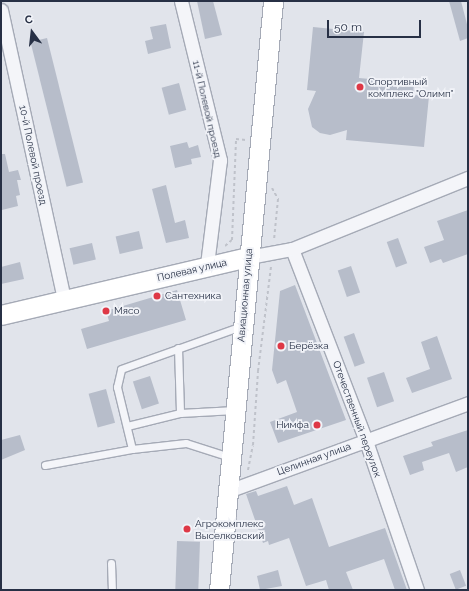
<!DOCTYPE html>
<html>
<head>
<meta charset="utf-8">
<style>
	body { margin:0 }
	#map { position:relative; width:469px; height:591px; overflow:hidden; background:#e1e4eb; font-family:Raleway,sans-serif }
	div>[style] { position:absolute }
	.building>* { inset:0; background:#b7bdca; transform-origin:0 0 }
	.path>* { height:2px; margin-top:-1px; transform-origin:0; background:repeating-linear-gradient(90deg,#bfc2ca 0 3px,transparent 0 6px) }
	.roads { filter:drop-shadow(1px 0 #a5aab6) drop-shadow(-1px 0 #a5aab6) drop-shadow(0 1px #a5aab6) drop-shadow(0 -1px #a5aab6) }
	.lane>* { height:7px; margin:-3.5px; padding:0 3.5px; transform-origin:3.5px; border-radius:3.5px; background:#f4f5f9 }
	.street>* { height:13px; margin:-6.5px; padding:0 6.5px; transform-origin:6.5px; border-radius:6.5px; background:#f4f5f9 }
	.secondary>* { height:19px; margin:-9.5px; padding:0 9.5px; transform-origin:9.5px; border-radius:9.5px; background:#fff }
	.dots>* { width:11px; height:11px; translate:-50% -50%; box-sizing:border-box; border:2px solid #f1f3f8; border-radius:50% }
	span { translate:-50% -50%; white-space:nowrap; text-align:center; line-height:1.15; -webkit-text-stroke:3.5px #f1f3f8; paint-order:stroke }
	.poi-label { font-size:10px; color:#273045 }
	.left { translate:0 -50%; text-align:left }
	.right { translate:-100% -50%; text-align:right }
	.street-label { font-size:10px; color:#273045 }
	.frame { position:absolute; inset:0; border:2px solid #273045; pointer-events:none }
	.north { position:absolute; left:12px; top:12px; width:40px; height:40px; -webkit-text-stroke:3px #f1f3f8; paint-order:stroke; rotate:345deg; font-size:11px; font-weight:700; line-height:16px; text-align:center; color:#273045 }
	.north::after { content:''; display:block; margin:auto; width:14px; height:18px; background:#273045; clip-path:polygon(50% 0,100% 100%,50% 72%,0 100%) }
	.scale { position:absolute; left:327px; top:20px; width:94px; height:18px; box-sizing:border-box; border:2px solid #273045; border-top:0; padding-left:5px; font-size:12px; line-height:14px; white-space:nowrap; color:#273045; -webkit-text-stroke:3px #f1f3f8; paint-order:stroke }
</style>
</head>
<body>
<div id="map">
	<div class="building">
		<div style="clip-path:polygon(197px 1px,213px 1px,222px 35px,205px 39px)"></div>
		<div style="clip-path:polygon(449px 1px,461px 1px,468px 28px,468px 38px,460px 41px)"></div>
		<div style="clip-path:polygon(166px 24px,171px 48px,148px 54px,145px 41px,153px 39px,150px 27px)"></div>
		<div style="clip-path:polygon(313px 27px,364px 32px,359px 78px,414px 83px,413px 95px,429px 96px,424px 147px,346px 140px,347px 130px,330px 135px,320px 133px,312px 127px,308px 109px,316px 91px,307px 90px)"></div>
		<div style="left:47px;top:38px;width:149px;height:17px;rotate:76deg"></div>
		<div style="left:179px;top:83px;width:28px;height:18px;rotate:75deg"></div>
		<div style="clip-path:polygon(187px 142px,189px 148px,198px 145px,201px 157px,191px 159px,192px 164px,175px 168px,170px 146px)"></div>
		<div style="clip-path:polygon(1px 154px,5px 154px,9px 172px,18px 170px,21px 180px,17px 180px,20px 195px,16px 196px,18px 206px,2px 210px)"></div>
		<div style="clip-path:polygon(166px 185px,175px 223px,185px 220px,189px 238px,166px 243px,152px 189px)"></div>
		<div style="clip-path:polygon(468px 210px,468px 254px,443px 263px,441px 259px,430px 263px,424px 247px,444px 240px,437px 221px)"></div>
		<div style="left:139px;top:231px;width:18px;height:24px;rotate:77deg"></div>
		<div style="left:398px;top:238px;width:27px;height:12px;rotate:70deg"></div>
		<div style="left:92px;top:243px;width:17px;height:23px;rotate:77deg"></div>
		<div style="clip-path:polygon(20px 262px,24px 279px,1px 284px,1px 267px)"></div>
		<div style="left:351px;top:266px;width:28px;height:14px;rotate:71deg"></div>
		<div style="clip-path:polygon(295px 285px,346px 420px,278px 443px,270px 422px,297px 412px,286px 380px,277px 384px,272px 370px,280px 291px)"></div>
		<div style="clip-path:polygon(177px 290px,186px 320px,87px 349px,81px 329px,109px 321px,106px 311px)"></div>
		<div style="left:354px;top:333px;width:32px;height:11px;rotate:70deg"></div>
		<div style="clip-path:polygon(437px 336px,452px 379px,412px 393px,406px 378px,430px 369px,421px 342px)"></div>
		<div style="left:384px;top:372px;width:31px;height:18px;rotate:71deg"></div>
		<div style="left:150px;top:376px;width:29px;height:18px;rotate:72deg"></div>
		<div style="left:106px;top:389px;width:35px;height:18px;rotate:75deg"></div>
		<div style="clip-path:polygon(468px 430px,468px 467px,456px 472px,449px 453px,422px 462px,424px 470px,410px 475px,403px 456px,433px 446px,431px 442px)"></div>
		<div style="clip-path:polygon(20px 435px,25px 450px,1px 460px,1px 440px)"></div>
		<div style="clip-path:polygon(287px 486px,294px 505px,312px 498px,329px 547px,385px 528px,407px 590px,395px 590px,384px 559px,346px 572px,353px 590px,329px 590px,326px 580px,306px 586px,289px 538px,269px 545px,268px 541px,263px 543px,246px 494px,256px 491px,258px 496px)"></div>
		<div style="left:177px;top:541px;width:23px;height:49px;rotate:2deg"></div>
		<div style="clip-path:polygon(278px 570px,282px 586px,260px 590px,257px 576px)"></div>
		<div style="left:460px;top:570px;width:17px;height:11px;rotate:69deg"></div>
	</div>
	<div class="path">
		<div style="left:272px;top:188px;width:13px;rotate:61deg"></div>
		<div style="left:278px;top:199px;width:41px;rotate:95.6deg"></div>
		<div style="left:225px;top:246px;width:9px;rotate:-41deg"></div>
		<div style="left:232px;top:240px;width:101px;rotate:-87.7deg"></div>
		<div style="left:236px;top:139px;width:10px;rotate:6deg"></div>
		<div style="left:248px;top:470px;width:25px;rotate:-79deg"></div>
		<div style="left:253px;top:445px;width:74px;rotate:-86.1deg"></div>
		<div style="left:258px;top:371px;width:106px;rotate:-82.9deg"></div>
	</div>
	<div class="roads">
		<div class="lane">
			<div style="left:178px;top:348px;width:65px;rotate:88.2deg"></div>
			<div style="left:127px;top:426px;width:55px;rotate:-13.8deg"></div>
			<div style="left:180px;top:413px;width:55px;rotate:-3.1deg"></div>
			<div style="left:132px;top:449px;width:64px;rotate:-103.6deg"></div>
			<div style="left:117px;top:387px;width:18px;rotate:-77deg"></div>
			<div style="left:121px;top:369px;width:128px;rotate:-19.6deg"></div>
			<div style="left:45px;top:465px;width:88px;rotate:-10.4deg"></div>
			<div style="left:132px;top:449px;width:54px;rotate:-6.3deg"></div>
			<div style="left:186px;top:443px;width:46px;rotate:17.7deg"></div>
			<div style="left:111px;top:563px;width:27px;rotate:88deg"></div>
		</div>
		<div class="street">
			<div style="left:181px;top:1px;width:164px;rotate:76.2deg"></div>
			<div style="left:220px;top:160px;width:106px;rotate:97.1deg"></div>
			<div style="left:1px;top:10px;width:297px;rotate:77.7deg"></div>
			<div style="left:292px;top:249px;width:206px;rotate:68.9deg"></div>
			<div style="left:366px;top:441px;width:157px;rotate:71.1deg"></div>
			<div style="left:249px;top:257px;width:44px;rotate:-10.5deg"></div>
			<div style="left:292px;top:249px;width:190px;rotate:-22deg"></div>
			<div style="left:228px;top:491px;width:256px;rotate:-20.1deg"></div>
		</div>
		<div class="secondary">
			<div style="left:1px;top:315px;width:255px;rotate:-13.2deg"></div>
			<div style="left:219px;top:590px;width:591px;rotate:-84.76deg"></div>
		</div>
	</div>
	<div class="dots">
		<div style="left:360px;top:87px;background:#de3846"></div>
		<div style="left:157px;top:296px;background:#de3846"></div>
		<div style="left:106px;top:311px;background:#de3846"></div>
		<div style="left:281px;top:346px;background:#de3846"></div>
		<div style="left:317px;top:425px;background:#de3846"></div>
		<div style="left:187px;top:529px;background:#de3846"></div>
	</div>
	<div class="poi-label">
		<span class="left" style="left:368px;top:87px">Спортивный<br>комплекс "Олимп"</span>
		<span class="left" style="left:165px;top:296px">Сантехника</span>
		<span class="left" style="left:114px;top:311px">Мясо</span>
		<span class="left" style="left:289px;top:346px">Берёзка</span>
		<span class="right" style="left:309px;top:425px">Нимфа</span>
		<span class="left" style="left:195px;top:529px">Агрокомплекс<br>Выселковский</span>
	</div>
	<div class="street-label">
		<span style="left:207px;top:109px;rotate:77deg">11-й Полевой проезд</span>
		<span style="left:33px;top:155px;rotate:78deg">10-й Полевой проезд</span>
		<span style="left:192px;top:270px;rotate:-13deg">Полевая улица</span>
		<span style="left:245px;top:295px;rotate:-85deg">Авиационная улица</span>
		<span style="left:357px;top:419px;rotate:70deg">Отечественный переулок</span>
		<span style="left:314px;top:459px;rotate:-20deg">Целинная улица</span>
	</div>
	<div class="frame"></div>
	<div class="north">С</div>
	<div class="scale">50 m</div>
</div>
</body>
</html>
